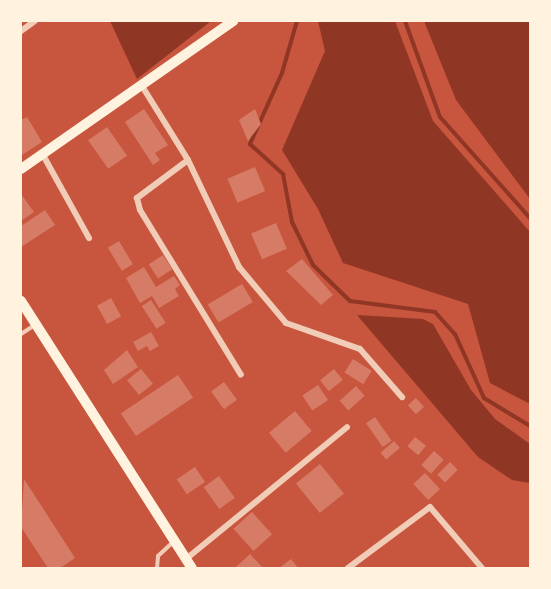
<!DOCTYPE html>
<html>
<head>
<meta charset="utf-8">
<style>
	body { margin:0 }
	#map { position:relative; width:551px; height:589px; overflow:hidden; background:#c8553d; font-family:Mulish,sans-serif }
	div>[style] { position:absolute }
	.water>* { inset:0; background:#8f3625 }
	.stream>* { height:4px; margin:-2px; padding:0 2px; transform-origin:2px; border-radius:2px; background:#8f3625 }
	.building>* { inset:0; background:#d67c66; transform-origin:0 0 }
	.service>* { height:4px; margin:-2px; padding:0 2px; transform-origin:2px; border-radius:2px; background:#f1ccb7 }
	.minor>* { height:6px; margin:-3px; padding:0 3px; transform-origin:3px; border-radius:3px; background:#f1ccb7 }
	.secondary>* { height:10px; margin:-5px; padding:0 5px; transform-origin:5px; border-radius:5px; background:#fff3e0 }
	.primary>* { height:10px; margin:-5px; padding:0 5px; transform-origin:5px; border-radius:5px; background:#fff3e0 }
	span { translate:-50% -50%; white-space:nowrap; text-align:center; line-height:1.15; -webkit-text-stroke:6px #fff3e0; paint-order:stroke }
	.frame { position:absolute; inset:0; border:22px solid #fff3e0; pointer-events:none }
</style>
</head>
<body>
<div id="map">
	<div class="water">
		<div style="clip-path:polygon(110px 21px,211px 21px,137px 79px)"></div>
		<div style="clip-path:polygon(318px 21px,395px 21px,433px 121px,530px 232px,530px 404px,490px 383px,468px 304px,343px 263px,318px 209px,282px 150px,325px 51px)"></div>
		<div style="clip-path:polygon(424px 21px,530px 21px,530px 199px,456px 100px)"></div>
		<div style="clip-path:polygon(357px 315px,423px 319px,433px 324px,471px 390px,495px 419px,530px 444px,530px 483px,512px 480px,478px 457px)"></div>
	</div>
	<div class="stream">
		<div style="left:297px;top:21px;width:54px;rotate:106.1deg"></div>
		<div style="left:282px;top:73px;width:78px;rotate:114.3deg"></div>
		<div style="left:250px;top:144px;width:45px;rotate:42.3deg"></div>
		<div style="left:283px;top:174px;width:49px;rotate:79.4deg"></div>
		<div style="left:292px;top:222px;width:48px;rotate:64deg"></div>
		<div style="left:313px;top:265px;width:52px;rotate:44.2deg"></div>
		<div style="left:350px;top:301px;width:86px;rotate:7.4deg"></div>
		<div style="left:435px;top:312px;width:30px;rotate:48deg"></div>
		<div style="left:455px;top:334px;width:70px;rotate:65.6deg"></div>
		<div style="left:484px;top:398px;width:54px;rotate:31.3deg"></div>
		<div style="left:405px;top:21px;width:102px;rotate:70deg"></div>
		<div style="left:440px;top:117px;width:135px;rotate:48.3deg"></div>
	</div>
	<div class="building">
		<div style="clip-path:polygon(144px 109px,168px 145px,155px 153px,160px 160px,153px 165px,125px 122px)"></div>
		<div style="clip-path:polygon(255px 109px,261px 124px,248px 141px,239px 120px)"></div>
		<div style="clip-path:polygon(27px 117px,42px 142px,22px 155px,21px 120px)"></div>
		<div style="left:107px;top:127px;width:35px;height:23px;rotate:55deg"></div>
		<div style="left:255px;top:167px;width:26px;height:30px;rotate:67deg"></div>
		<div style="clip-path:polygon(21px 194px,34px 212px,21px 221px)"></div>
		<div style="clip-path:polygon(45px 210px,55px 225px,21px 247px,21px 226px)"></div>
		<div style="left:276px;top:223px;width:28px;height:27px;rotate:67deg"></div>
		<div style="left:119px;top:241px;width:27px;height:13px;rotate:59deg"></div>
		<div style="left:163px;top:255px;width:17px;height:17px;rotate:57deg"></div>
		<div style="clip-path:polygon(302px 259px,333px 295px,321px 305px,286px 271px)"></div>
		<div style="clip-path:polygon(144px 267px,156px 287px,174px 276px,180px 285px,175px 289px,179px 296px,159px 308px,152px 296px,140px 303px,126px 278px)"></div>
		<div style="left:242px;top:284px;width:21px;height:40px;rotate:59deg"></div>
		<div style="left:111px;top:298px;width:21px;height:16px;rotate:61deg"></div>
		<div style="left:151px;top:300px;width:27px;height:11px;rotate:57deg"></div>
		<div style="clip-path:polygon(151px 332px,159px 346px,150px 351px,147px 346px,138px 351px,133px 342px)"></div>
		<div style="clip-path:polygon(127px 350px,138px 367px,113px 384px,104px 370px)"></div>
		<div style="left:353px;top:359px;width:22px;height:16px;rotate:32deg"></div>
		<div style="left:141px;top:369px;width:19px;height:18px;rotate:51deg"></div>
		<div style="left:334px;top:369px;width:14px;height:18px;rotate:51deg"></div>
		<div style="left:178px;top:375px;width:27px;height:69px;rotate:56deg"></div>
		<div style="left:224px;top:382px;width:22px;height:16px;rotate:54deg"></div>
		<div style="left:318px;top:385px;width:18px;height:19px;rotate:56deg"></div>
		<div style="left:356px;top:386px;width:13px;height:22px;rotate:48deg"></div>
		<div style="left:416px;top:398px;width:12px;height:11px;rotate:48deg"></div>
		<div style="left:295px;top:411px;width:26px;height:34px;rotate:50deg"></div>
		<div style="left:375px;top:417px;width:29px;height:11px;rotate:55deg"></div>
		<div style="left:415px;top:437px;width:14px;height:12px;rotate:39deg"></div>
		<div style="left:394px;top:441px;width:9px;height:18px;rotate:49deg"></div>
		<div style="left:434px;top:451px;width:13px;height:19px;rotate:42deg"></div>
		<div style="left:450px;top:462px;width:11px;height:18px;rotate:45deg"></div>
		<div style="left:320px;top:464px;width:38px;height:31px;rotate:51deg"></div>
		<div style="left:195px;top:467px;width:18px;height:22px;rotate:56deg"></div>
		<div style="left:425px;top:473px;width:22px;height:16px;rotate:47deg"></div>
		<div style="left:219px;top:476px;width:27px;height:19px;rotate:54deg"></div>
		<div style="clip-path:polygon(24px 479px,75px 558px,60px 568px,48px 568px,21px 527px)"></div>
		<div style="left:252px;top:512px;width:30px;height:25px;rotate:48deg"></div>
		<div style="clip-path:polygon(250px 554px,263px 568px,235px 568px)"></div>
		<div style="clip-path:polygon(291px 559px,298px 568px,279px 568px)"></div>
	</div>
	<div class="service">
		<div style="left:21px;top:334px;width:17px;rotate:-33deg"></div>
		<div style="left:157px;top:568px;width:12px;rotate:-85deg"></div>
		<div style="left:158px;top:556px;width:21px;rotate:-43deg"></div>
	</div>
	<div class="minor">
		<div style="left:21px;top:31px;width:17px;rotate:-36deg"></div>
		<div style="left:142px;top:86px;width:87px;rotate:58.1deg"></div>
		<div style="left:188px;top:160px;width:119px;rotate:64.5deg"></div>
		<div style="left:239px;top:267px;width:73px;rotate:50deg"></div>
		<div style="left:286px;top:323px;width:78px;rotate:19.4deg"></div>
		<div style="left:360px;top:349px;width:64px;rotate:48.8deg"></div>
		<div style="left:43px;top:155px;width:95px;rotate:61deg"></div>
		<div style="left:188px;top:160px;width:64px;rotate:143.3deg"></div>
		<div style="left:137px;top:198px;width:12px;rotate:76deg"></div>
		<div style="left:140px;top:210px;width:193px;rotate:58.5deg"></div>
		<div style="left:186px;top:559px;width:208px;rotate:-39.3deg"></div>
		<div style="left:348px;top:568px;width:102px;rotate:-36.6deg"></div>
		<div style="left:430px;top:507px;width:80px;rotate:49.6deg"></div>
	</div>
	<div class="secondary">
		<div style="left:21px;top:169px;width:259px;rotate:-34.9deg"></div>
	</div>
	<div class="primary">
		<div style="left:21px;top:301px;width:317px;rotate:57.4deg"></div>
	</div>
	<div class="frame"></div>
</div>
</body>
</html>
